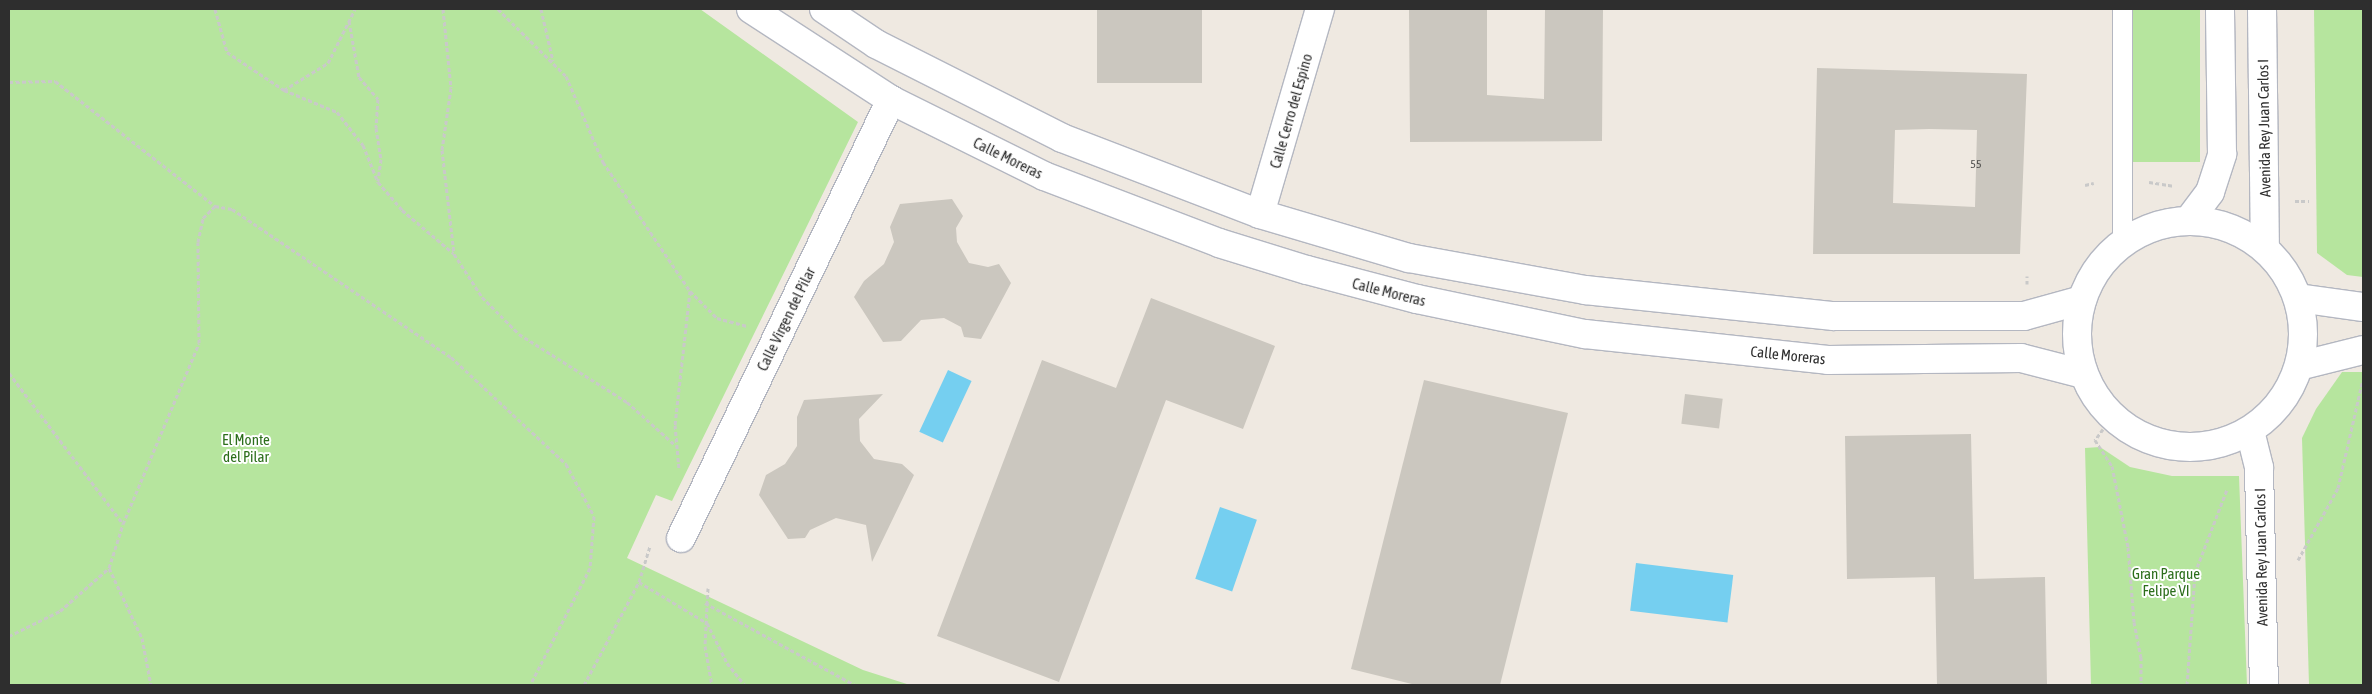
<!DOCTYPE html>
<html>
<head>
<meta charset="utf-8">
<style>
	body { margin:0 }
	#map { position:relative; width:2372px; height:694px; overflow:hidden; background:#efe9e1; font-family:"Asap Condensed",sans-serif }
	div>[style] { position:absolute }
	.green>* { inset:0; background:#b6e59e; transform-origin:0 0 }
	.water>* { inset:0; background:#75cff0; transform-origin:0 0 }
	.building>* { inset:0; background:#cbc7bf; transform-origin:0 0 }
	.path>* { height:3px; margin-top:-1.5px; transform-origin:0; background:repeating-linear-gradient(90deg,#c9c9c9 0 4px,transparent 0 6.5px) }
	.roads { filter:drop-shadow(1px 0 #b4b7c1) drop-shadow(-1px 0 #b4b7c1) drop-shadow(0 1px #b4b7c1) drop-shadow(0 -1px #b4b7c1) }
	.service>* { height:19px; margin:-9.5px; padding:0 9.5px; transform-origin:9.5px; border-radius:9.5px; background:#fff }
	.minor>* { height:28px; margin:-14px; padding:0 14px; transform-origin:14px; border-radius:14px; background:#fff }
	.minor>.ring { margin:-14px; padding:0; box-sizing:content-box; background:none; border:28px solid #fff; border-radius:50% }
	span { translate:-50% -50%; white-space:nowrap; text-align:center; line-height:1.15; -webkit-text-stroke:4px #fff; paint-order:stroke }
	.number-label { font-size:12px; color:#555452 }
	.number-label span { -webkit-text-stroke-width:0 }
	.street-label { font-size:15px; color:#2e2e2e }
	.park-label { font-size:15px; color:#2c6e1b }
	.frame { position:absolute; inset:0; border:10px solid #2e2e2e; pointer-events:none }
</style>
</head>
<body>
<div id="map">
	<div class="green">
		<div style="clip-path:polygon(9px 9px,700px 9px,858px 122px,672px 501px,656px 495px,627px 558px,863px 670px,910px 685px,9px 685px)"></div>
		<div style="left:2130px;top:9px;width:70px;height:153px"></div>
		<div style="clip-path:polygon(2314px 9px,2363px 9px,2363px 277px,2347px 275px,2317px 253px)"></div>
		<div style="clip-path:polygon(2342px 372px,2363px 372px,2363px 685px,2309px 685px,2302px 438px,2316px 409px)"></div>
		<div style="clip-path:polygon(2100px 447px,2130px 467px,2172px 476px,2239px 476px,2247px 685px,2091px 685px,2085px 448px)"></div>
	</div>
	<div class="water">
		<div style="left:948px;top:370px;width:26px;height:68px;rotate:25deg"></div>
		<div style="left:1220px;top:507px;width:39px;height:76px;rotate:19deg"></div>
		<div style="left:1636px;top:563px;width:98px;height:48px;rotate:7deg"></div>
	</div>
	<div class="building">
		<div style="left:1097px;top:9px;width:105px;height:74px"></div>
		<div style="clip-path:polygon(1409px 9px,1487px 9px,1487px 95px,1544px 99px,1545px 9px,1603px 9px,1602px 141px,1410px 142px)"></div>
		<div style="clip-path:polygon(evenodd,1817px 68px,2027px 74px,2020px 254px,1813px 254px,1817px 68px,1929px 129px,1977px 130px,1975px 207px,1893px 203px,1895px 130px,1929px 129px)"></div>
		<div style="clip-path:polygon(952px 199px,963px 216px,956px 228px,957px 242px,969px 263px,988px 267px,999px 264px,1011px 283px,981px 339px,964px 337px,961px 327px,944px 318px,921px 320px,901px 341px,883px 342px,854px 297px,864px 281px,884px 264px,894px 242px,890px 227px,900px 204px)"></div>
		<div style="clip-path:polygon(1151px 298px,1275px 346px,1243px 429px,1166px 400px,1059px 682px,937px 636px,1042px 360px,1116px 388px)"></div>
		<div style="clip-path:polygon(1424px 380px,1568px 413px,1500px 685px,1416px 685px,1351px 669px)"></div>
		<div style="clip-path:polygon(883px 394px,859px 419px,860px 441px,874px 459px,902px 464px,914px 475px,872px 562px,866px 525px,836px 518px,810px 530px,805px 538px,788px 539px,759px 495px,766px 475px,785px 464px,797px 446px,797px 417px,804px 400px)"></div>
		<div style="left:1685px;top:394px;width:38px;height:30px;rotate:7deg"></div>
		<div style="clip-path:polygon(1971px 434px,1974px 579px,2045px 577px,2047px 685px,1937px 685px,1935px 577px,1847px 579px,1845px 436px)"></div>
	</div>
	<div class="path">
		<div style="left:215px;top:9px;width:45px;rotate:74.4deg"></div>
		<div style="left:227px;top:52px;width:69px;rotate:33.7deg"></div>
		<div style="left:284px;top:90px;width:57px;rotate:22.5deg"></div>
		<div style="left:337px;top:112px;width:42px;rotate:51.8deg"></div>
		<div style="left:363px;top:145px;width:40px;rotate:68deg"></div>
		<div style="left:378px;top:182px;width:37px;rotate:49deg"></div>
		<div style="left:402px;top:210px;width:67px;rotate:40.1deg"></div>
		<div style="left:443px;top:9px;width:79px;rotate:84.2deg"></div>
		<div style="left:451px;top:88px;width:63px;rotate:98.3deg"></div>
		<div style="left:442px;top:150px;width:105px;rotate:83.4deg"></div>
		<div style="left:454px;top:254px;width:51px;rotate:56.9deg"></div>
		<div style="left:482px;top:297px;width:52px;rotate:45deg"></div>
		<div style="left:519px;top:334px;width:128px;rotate:32.2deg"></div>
		<div style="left:627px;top:402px;width:64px;rotate:41.9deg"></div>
		<div style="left:498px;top:9px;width:95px;rotate:44.6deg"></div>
		<div style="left:566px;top:76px;width:94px;rotate:66.7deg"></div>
		<div style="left:603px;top:162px;width:156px;rotate:56deg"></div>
		<div style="left:690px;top:291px;width:135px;rotate:96.4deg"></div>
		<div style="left:675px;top:425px;width:44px;rotate:84.8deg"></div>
		<div style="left:541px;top:9px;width:53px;rotate:77deg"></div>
		<div style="left:349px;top:21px;width:57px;rotate:79.9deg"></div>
		<div style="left:359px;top:77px;width:29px;rotate:49deg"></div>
		<div style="left:378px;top:99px;width:29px;rotate:94deg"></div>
		<div style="left:376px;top:128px;width:31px;rotate:81deg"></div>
		<div style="left:381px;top:159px;width:22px;rotate:98deg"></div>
		<div style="left:9px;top:82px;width:46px;rotate:-1.2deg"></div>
		<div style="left:55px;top:81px;width:203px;rotate:38deg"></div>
		<div style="left:215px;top:206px;width:17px;rotate:10deg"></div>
		<div style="left:232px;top:209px;width:264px;rotate:34.1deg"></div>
		<div style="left:451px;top:357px;width:157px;rotate:42.9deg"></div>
		<div style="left:566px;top:464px;width:59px;rotate:61.7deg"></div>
		<div style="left:594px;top:516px;width:52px;rotate:94.4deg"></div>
		<div style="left:590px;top:568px;width:131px;rotate:117.1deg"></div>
		<div style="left:284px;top:90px;width:52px;rotate:-31.5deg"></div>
		<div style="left:328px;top:63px;width:60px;rotate:-63.4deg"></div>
		<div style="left:2149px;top:182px;width:26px;rotate:9deg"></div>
		<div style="left:2085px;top:185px;width:9px;rotate:-13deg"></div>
		<div style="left:2295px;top:201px;width:14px"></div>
		<div style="left:2027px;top:284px;width:8px;rotate:-90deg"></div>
		<div style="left:690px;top:291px;width:38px;rotate:45deg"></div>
		<div style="left:717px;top:318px;width:31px;rotate:15deg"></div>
		<div style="left:9px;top:373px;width:189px;rotate:52.9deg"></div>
		<div style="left:2103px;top:429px;width:14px;rotate:126deg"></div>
		<div style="left:2095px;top:440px;width:31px;rotate:57deg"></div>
		<div style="left:2112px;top:466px;width:83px;rotate:78.8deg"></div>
		<div style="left:2128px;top:547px;width:75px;rotate:85.4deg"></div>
		<div style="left:2134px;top:622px;width:36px;rotate:79deg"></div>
		<div style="left:2141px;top:657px;width:28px;rotate:90deg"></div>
		<div style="left:2298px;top:560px;width:82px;rotate:-60.9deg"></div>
		<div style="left:2338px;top:488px;width:108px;rotate:-77.1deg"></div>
		<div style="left:109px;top:568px;width:77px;rotate:64.8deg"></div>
		<div style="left:142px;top:638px;width:48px;rotate:79.2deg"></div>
		<div style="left:639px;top:582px;width:79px;rotate:31.1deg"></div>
		<div style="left:707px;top:623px;width:45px;rotate:63.4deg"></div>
		<div style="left:727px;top:663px;width:28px;rotate:51deg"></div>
		<div style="left:708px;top:588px;width:58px;rotate:93deg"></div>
		<div style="left:705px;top:646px;width:40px;rotate:80deg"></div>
		<div style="left:705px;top:603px;width:171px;rotate:28.7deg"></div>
		<div style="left:9px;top:636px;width:57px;rotate:-26.1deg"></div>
		<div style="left:60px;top:611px;width:65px;rotate:-41.3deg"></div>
		<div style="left:109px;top:568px;width:46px;rotate:-72.3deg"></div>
		<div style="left:123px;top:524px;width:196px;rotate:-67.2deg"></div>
		<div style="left:199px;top:343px;width:101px;rotate:-90.6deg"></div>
		<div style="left:198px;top:242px;width:25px;rotate:-78deg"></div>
		<div style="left:203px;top:218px;width:17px;rotate:-45deg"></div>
		<div style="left:584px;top:685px;width:117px;rotate:-61.9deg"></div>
		<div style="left:639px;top:582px;width:37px;rotate:-73deg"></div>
		<div style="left:2187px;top:685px;width:112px;rotate:-85.9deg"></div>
		<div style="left:2195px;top:573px;width:90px;rotate:-69.1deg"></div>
	</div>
	<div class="roads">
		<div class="service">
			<div style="left:2122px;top:243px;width:234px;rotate:-90deg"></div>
		</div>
		<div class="minor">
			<div style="left:751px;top:9px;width:167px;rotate:33deg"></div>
			<div style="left:891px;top:100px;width:171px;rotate:26.4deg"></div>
			<div style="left:1044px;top:176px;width:187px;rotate:20.9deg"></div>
			<div style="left:1219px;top:243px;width:92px;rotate:17.1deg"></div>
			<div style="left:1307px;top:270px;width:114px;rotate:14.8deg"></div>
			<div style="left:1417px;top:299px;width:172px;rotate:11.8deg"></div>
			<div style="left:1585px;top:334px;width:244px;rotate:6.1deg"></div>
			<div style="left:1828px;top:360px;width:193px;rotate:-0.6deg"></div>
			<div style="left:2021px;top:358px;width:64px;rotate:14.5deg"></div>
			<div style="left:824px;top:9px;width:63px;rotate:33.9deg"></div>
			<div style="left:876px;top:44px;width:208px;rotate:26.8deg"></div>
			<div style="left:1062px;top:138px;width:212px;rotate:21deg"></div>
			<div style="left:1260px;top:214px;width:155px;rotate:16.5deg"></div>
			<div style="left:1409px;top:258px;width:179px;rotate:10.3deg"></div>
			<div style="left:1585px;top:290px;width:250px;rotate:6deg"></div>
			<div style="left:1834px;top:316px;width:190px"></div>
			<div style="left:2024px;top:316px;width:60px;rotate:-15.4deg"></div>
			<div style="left:2262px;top:9px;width:239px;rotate:89.3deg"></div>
			<div style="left:1260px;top:214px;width:214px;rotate:-73.7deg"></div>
			<div style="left:2189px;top:220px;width:35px;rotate:-53deg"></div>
			<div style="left:2210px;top:192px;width:40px;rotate:-72deg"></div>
			<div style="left:2222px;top:154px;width:145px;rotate:-90.8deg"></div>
			<div class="ring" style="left:2077px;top:221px;width:198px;height:198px"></div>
			<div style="left:2298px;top:298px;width:66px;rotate:7.9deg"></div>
			<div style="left:2299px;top:366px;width:66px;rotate:-14deg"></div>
			<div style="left:2250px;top:431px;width:38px;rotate:76deg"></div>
			<div style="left:2259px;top:468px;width:217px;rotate:88.7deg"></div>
			<div style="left:681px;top:538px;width:486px;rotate:-64.4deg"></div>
		</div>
	</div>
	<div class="number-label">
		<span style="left:1976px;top:165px">55</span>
	</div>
	<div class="street-label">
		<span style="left:1291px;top:111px;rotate:-74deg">Calle Cerro del Espino</span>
		<span style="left:2264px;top:128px;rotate:-91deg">Avenida Rey Juan Carlos I</span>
		<span style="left:1008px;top:158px;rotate:26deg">Calle Moreras</span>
		<span style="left:1389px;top:292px;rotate:14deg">Calle Moreras</span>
		<span style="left:786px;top:319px;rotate:-64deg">Calle Virgen del Pilar</span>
		<span style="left:1788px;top:355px;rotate:6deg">Calle Moreras</span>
		<span style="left:2261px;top:557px;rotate:-91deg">Avenida Rey Juan Carlos I</span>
	</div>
	<div class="park-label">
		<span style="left:246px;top:448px">El Monte<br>del Pilar</span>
		<span style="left:2166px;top:582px">Gran Parque<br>Felipe VI</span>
	</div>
	<div class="frame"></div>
</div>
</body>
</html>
